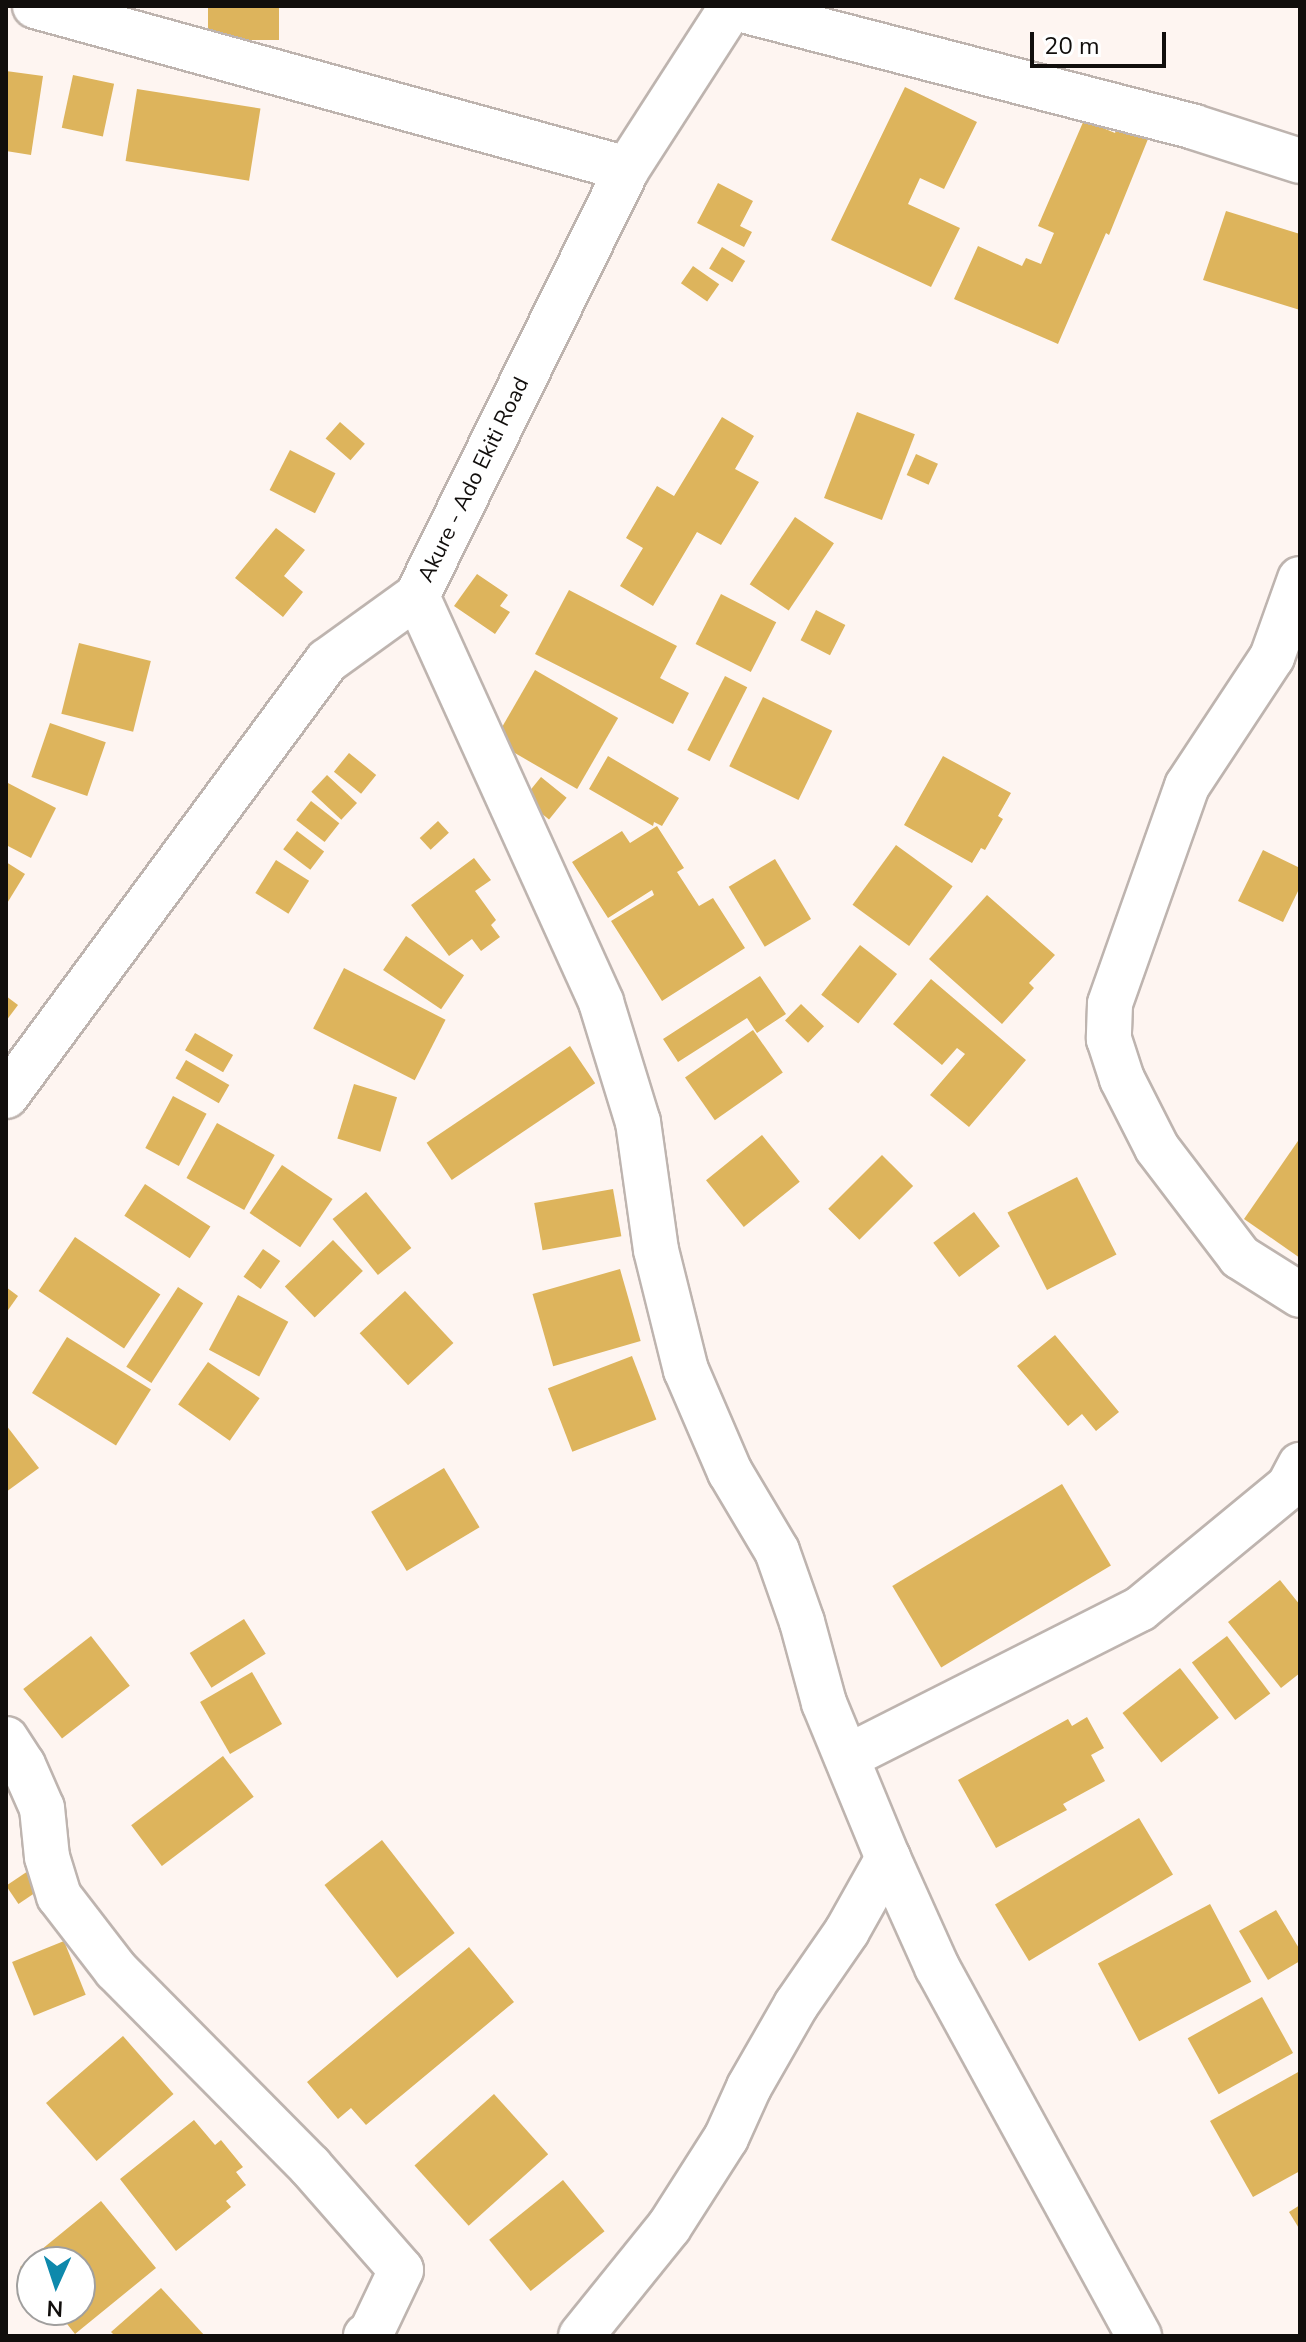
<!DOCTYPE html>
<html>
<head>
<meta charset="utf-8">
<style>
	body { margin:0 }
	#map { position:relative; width:1306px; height:2342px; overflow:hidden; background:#fef5f1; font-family:"Nunito Sans",sans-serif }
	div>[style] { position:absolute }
	.building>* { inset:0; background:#ddb45c; transform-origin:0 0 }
	.roads { filter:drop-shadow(2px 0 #beb4af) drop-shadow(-2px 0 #beb4af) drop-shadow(0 2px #beb4af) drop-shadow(0 -2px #beb4af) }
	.minor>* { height:44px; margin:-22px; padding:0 22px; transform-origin:22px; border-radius:22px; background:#fff }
	.primary>* { height:44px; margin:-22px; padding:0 22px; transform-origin:22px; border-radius:22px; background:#fff }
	span { translate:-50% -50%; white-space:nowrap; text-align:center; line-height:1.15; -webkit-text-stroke:7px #fff; paint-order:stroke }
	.street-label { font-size:22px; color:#110e0c }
	.frame { position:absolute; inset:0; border:8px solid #110e0c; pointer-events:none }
	.north { position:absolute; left:16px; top:2246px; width:80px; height:80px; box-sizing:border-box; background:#fff; border:2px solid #a09f9e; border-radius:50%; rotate:183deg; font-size:22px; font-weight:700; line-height:32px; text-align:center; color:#110e0c }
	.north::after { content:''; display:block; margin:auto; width:28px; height:36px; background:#0e89ac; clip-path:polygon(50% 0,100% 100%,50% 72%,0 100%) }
	.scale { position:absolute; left:1030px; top:32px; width:136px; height:36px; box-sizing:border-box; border:4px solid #110e0c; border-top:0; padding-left:10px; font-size:24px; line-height:28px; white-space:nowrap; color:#110e0c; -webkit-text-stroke:6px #fff; paint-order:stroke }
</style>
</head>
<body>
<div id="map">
	<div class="building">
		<div style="left:208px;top:6px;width:71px;height:34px"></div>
		<div style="clip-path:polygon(6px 71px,43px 76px,31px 155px,6px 151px)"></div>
		<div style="left:73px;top:75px;width:42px;height:54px;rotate:12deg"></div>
		<div style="clip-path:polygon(905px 87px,977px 122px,944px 189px,920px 178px,908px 204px,960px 228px,931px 287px,831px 240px)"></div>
		<div style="left:137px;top:89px;width:125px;height:73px;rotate:9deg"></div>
		<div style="clip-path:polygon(1084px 120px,1115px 133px,1118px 126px,1148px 139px,1109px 235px,1106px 233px,1058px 344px,954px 299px,978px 246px,1022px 266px,1026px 258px,1041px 264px,1054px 233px,1038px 226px)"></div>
		<div style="clip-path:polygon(718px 183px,753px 201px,740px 226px,752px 232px,744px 247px,697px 223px)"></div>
		<div style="clip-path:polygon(1226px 211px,1300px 234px,1300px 310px,1203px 280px)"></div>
		<div style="left:722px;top:247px;width:27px;height:25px;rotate:31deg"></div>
		<div style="left:693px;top:266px;width:32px;height:21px;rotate:35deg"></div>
		<div style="left:857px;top:412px;width:62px;height:92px;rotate:21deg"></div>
		<div style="clip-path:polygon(722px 417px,754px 436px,735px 469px,759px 482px,721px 545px,697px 532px,653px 606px,620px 586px,643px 548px,626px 538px,657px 486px,674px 496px)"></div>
		<div style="left:340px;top:422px;width:33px;height:22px;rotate:41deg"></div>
		<div style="left:290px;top:450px;width:51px;height:45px;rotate:27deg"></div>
		<div style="left:916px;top:454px;width:24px;height:23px;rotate:24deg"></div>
		<div style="left:795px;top:517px;width:47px;height:81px;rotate:34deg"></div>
		<div style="clip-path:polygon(276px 528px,305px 550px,284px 576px,303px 592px,283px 617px,235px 578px)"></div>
		<div style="clip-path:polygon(477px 574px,508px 595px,500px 606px,510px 612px,495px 634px,454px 606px)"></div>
		<div style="clip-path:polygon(569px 590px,677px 646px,660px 678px,689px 693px,673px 724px,535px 654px)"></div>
		<div style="left:721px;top:594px;width:62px;height:56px;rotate:27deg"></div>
		<div style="left:816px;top:610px;width:33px;height:34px;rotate:27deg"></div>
		<div style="left:79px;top:643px;width:74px;height:73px;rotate:14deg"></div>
		<div style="left:535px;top:670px;width:96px;height:82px;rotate:30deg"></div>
		<div style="left:725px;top:676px;width:25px;height:83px;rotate:27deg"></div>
		<div style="left:763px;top:697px;width:77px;height:77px;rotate:26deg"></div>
		<div style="left:50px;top:723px;width:59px;height:57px;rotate:19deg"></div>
		<div style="left:349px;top:753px;width:35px;height:24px;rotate:39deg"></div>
		<div style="clip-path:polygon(608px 756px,679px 798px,662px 826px,654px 822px,653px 826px,589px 789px)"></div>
		<div style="clip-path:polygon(943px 756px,1011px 793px,998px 816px,1003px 819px,985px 850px,981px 848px,972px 863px,904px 825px)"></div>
		<div style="left:327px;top:775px;width:41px;height:23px;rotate:43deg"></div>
		<div style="left:541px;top:777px;width:33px;height:28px;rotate:39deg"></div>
		<div style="clip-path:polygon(6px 782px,56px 808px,31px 858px,6px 845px)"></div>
		<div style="left:311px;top:801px;width:36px;height:24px;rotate:38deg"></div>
		<div style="left:438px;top:821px;width:16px;height:25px;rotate:47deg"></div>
		<div style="clip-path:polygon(657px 826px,684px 868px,677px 872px,699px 906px,713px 898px,745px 948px,662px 1001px,611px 921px,654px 895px,652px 890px,608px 918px,572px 862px,622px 831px,630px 843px)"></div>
		<div style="left:297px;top:831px;width:34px;height:23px;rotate:37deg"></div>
		<div style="left:896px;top:845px;width:70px;height:74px;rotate:36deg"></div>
		<div style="clip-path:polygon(1263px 850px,1300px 868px,1300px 887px,1283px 922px,1238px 901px)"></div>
		<div style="clip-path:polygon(474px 858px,491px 880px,475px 891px,496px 920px,491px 925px,500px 937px,481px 951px,472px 939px,449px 956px,411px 905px)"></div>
		<div style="left:775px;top:859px;width:70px;height:54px;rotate:59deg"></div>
		<div style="left:276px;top:860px;width:39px;height:39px;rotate:32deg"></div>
		<div style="clip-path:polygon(6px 862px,25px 874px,6px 905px)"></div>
		<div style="clip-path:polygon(987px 895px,1055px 955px,1029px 983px,1034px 988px,1002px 1024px,929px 959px)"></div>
		<div style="left:406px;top:936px;width:70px;height:41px;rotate:34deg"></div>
		<div style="left:860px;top:945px;width:47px;height:63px;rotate:38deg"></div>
		<div style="left:344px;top:968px;width:114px;height:68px;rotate:27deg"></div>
		<div style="clip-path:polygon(760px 976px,786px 1014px,757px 1033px,747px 1018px,678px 1062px,663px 1039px)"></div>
		<div style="clip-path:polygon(931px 979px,1026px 1060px,969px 1127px,930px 1095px,965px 1054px,957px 1048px,942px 1065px,893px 1024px)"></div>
		<div style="clip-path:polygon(6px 996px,18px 1005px,6px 1021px)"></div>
		<div style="left:801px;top:1004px;width:32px;height:23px;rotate:44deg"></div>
		<div style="left:753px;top:1030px;width:52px;height:83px;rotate:55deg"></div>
		<div style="left:195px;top:1033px;width:44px;height:20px;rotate:30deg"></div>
		<div style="left:570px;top:1046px;width:45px;height:173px;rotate:56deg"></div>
		<div style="left:186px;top:1060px;width:50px;height:21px;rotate:30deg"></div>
		<div style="left:354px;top:1084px;width:45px;height:57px;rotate:17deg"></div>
		<div style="left:173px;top:1096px;width:38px;height:59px;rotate:28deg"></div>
		<div style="left:217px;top:1123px;width:66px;height:63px;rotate:29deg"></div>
		<div style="left:762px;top:1135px;width:60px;height:72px;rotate:51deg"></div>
		<div style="clip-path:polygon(1300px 1138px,1300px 1258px,1244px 1219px)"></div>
		<div style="left:882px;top:1155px;width:44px;height:76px;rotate:45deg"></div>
		<div style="left:282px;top:1165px;width:61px;height:58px;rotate:34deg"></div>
		<div style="left:1077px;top:1177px;width:87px;height:78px;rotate:63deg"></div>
		<div style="left:145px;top:1184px;width:78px;height:38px;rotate:33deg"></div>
		<div style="left:613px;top:1189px;width:48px;height:80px;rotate:80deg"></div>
		<div style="left:366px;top:1192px;width:72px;height:43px;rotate:51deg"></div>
		<div style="left:974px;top:1212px;width:43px;height:51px;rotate:53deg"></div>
		<div style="left:75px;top:1237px;width:103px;height:65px;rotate:34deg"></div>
		<div style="left:333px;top:1240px;width:43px;height:67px;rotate:46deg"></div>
		<div style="left:263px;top:1249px;width:21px;height:34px;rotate:35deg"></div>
		<div style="left:620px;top:1269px;width:75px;height:91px;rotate:74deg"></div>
		<div style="clip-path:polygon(6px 1287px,18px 1296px,6px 1313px)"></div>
		<div style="left:178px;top:1287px;width:30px;height:95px;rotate:33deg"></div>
		<div style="left:405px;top:1291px;width:71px;height:62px;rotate:47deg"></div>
		<div style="left:238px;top:1295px;width:57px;height:62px;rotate:28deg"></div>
		<div style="clip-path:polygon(1055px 1335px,1119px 1412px,1096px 1431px,1082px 1414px,1068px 1426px,1017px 1366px)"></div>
		<div style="left:67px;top:1337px;width:99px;height:66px;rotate:32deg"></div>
		<div style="left:632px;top:1356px;width:68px;height:90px;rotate:69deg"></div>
		<div style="left:208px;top:1362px;width:63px;height:52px;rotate:35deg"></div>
		<div style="clip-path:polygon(6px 1425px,39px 1468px,6px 1492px)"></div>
		<div style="left:444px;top:1468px;width:69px;height:85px;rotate:59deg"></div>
		<div style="left:1062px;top:1484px;width:95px;height:198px;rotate:59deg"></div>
		<div style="clip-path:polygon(1280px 1580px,1300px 1605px,1300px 1673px,1281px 1688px,1228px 1622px)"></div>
		<div style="left:244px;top:1619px;width:41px;height:64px;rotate:58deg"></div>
		<div style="left:91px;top:1636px;width:63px;height:86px;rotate:52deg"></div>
		<div style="left:1227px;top:1636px;width:72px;height:44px;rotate:53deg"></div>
		<div style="left:1180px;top:1668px;width:63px;height:73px;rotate:52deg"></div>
		<div style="left:252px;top:1672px;width:60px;height:60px;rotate:60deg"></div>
		<div style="clip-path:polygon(1087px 1717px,1104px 1748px,1091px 1755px,1105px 1781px,1063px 1804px,1067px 1810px,996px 1848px,958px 1780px,1068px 1719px,1072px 1726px)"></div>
		<div style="left:223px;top:1756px;width:51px;height:115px;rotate:53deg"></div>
		<div style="left:1139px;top:1818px;width:66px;height:168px;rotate:59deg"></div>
		<div style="left:382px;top:1840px;width:118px;height:73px;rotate:52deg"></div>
		<div style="left:31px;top:1869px;width:22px;height:30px;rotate:56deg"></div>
		<div style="left:1210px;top:1904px;width:88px;height:127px;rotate:62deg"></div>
		<div style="clip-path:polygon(1276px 1910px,1300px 1950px,1300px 1961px,1268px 1980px,1239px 1931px)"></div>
		<div style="left:64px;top:1941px;width:58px;height:56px;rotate:68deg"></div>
		<div style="clip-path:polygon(469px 1947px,514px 2002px,366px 2125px,351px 2108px,338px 2119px,307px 2082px)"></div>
		<div style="left:1262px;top:1997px;width:64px;height:85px;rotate:61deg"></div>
		<div style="left:123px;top:2036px;width:77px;height:102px;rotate:49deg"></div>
		<div style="clip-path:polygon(1300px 2071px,1300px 2171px,1253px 2197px,1210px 2121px)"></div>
		<div style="left:494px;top:2094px;width:81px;height:107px;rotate:48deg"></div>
		<div style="clip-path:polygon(194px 2120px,215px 2145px,221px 2140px,243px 2167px,236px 2172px,246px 2185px,226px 2201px,231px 2207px,176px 2251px,120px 2179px)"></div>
		<div style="left:563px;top:2180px;width:66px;height:95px;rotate:51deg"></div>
		<div style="clip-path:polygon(101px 2201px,156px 2268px,75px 2334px,56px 2310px,80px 2310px,80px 2262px,32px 2262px,32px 2281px,20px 2267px)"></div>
		<div style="clip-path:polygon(1300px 2205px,1300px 2230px,1289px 2212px)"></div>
		<div style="clip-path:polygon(161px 2288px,205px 2336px,115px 2336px,111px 2332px)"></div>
	</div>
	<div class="roads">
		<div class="minor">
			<div style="left:35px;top:6px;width:614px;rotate:15.39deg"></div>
			<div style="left:731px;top:7px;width:478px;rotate:14.5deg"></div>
			<div style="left:1194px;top:127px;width:111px;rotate:17.8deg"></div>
			<div style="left:1300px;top:579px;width:83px;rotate:109.7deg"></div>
			<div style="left:1272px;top:657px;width:154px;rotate:123.4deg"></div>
			<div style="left:1187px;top:786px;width:231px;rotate:109.5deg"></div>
			<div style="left:1110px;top:1004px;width:35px;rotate:92deg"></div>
			<div style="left:1109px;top:1039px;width:42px;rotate:72deg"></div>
			<div style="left:1122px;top:1079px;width:77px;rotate:63.1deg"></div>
			<div style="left:1157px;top:1148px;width:137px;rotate:52.7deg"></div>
			<div style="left:1240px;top:1257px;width:71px;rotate:32.3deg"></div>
			<div style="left:417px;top:596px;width:446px;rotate:65.6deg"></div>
			<div style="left:601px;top:1002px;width:126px;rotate:72.9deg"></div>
			<div style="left:638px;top:1122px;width:129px;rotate:82deg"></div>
			<div style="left:656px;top:1250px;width:124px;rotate:76deg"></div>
			<div style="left:686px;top:1370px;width:111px;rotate:66.7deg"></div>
			<div style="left:730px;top:1472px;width:92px;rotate:59.3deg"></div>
			<div style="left:777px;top:1551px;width:75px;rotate:70.6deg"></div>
			<div style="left:802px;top:1622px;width:84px;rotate:74.8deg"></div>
			<div style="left:824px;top:1703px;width:168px;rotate:67.6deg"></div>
			<div style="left:888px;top:1858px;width:120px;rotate:65.8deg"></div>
			<div style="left:937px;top:1967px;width:421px;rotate:61.3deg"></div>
			<div style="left:6px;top:1739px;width:31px;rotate:57deg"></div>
			<div style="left:23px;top:1765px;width:47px;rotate:66.2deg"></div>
			<div style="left:42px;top:1808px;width:49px;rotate:84.2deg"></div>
			<div style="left:47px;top:1857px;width:41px;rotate:72.9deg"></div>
			<div style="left:59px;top:1896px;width:93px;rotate:52.4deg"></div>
			<div style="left:116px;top:1970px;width:276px;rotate:45.3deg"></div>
			<div style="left:310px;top:2166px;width:138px;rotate:48.8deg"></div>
			<div style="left:401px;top:2270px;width:70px;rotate:115.5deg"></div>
			<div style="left:371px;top:2333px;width:6px;rotate:149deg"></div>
			<div style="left:847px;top:1757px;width:328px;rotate:-26.8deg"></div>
			<div style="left:1140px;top:1609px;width:193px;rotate:-39.5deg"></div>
			<div style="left:1289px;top:1486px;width:24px;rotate:-62deg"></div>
			<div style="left:581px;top:2336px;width:140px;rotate:-51.1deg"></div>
			<div style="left:669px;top:2227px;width:106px;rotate:-57.4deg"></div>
			<div style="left:726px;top:2138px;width:56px;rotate:-65.7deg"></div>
			<div style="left:749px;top:2087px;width:95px;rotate:-60.2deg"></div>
			<div style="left:796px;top:2005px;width:90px;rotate:-55.4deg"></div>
			<div style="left:847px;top:1931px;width:84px;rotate:-60.7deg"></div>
		</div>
		<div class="primary">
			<div style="left:6px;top:1096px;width:541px;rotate:-53.58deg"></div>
			<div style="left:327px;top:661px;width:111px;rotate:-35.8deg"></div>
			<div style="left:417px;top:596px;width:476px;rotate:-63.8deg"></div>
			<div style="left:627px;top:169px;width:194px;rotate:-57.2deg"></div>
		</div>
	</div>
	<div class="street-label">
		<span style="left:474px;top:480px;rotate:-64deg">Akure - Ado Ekiti Road</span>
	</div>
	<div class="frame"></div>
	<div class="north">N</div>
	<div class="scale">20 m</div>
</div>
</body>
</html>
